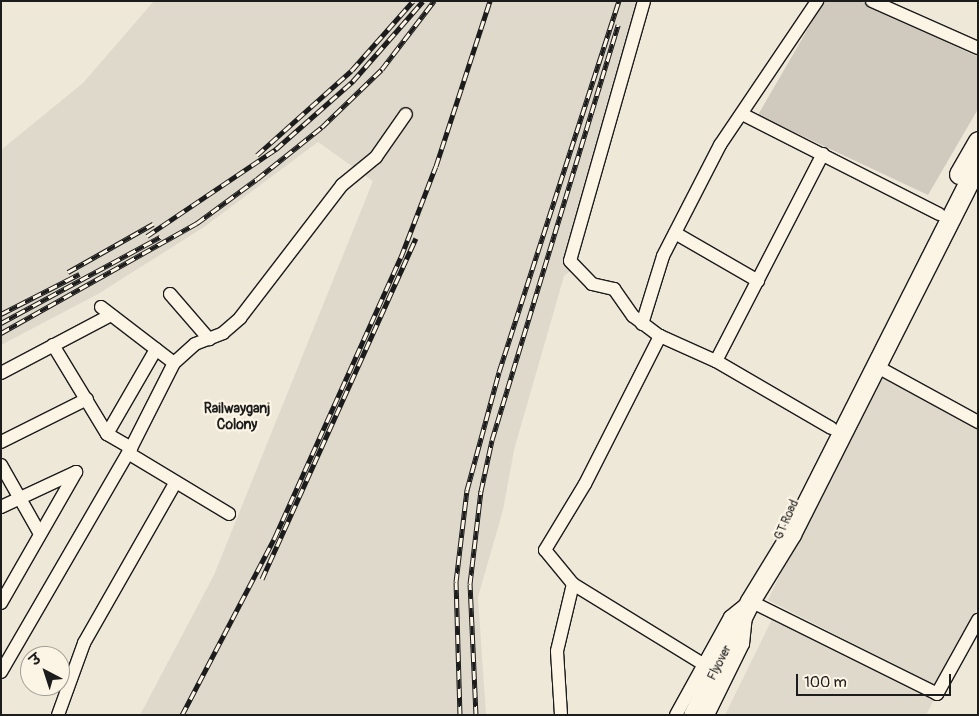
<!DOCTYPE html>
<html>
<head>
<meta charset="utf-8">
<style>
	body { margin:0 }
	#map { position:relative; width:979px; height:716px; overflow:hidden; background:#eee8d9; font-family:Pangolin,"Playpen Sans Deva",sans-serif }
	div>[style] { position:absolute }
	.built>* { inset:0; background:#ded9cb }
	.green>* { inset:0; background:#cfcabd }
	.roads { filter:drop-shadow(1px 0 #1c1c1c) drop-shadow(-1px 0 #1c1c1c) drop-shadow(0 1px #1c1c1c) drop-shadow(0 -1px #1c1c1c) }
	.minor>* { height:12px; margin:-6px; padding:0 6px; transform-origin:6px; border-radius:6px; background:#fcf5e5 }
	.highway>* { height:19px; margin:-9.5px; padding:0 9.5px; transform-origin:9.5px; border-radius:9.5px; background:#fcf5e5 }
	.rail>* { height:5px; margin-top:-2.5px; transform-origin:0; background:repeating-linear-gradient(90deg,#fcf5e5 0 9px,#1c1c1c 0 18px); box-sizing:border-box; border-block:1px solid #1c1c1c }
	span { translate:-50% -50%; white-space:nowrap; text-align:center; line-height:1.15; -webkit-text-stroke:4.5px #fcf5e5; paint-order:stroke }
	.street-label { font-size:12px; color:#1c1c1c }
	.neighbourhood-label { font-size:14px; color:#1c1c1c; font-weight:700 }
	.frame { position:absolute; inset:0; border:2px solid #1c1c1c; pointer-events:none }
	.north { position:absolute; left:20px; top:646px; width:50px; height:50px; box-sizing:border-box; background:#fcf5e5; border:1px solid #a29e95; border-radius:50%; rotate:320deg; font-size:14px; font-weight:700; line-height:20px; text-align:center; color:#1c1c1c }
	.north::after { content:''; display:block; margin:auto; width:18px; height:22px; background:#1c1c1c; clip-path:polygon(50% 0,100% 100%,50% 72%,0 100%) }
	.scale { position:absolute; left:796px; top:674px; width:155px; height:22px; box-sizing:border-box; border:2px solid #1c1c1c; border-top:0; padding-left:6px; font-size:15px; line-height:18px; white-space:nowrap; color:#1c1c1c; -webkit-text-stroke:4px #fcf5e5; paint-order:stroke }
</style>
</head>
<body>
<div id="map">
	<div class="built">
		<div style="clip-path:polygon(154px 1px,646px 1px,574px 268px,564px 276px,514px 450px,503px 510px,478px 597px,486px 715px,140px 715px,214px 575px,373px 181px,318px 142px,204px 227px,98px 294px,1px 345px,1px 150px,83px 83px)"></div>
		<div style="clip-path:polygon(877px 373px,978px 430px,978px 607px,936px 686px,768px 600px)"></div>
		<div style="clip-path:polygon(773px 617px,937px 694px,926px 715px,725px 715px)"></div>
	</div>
	<div class="green">
		<div style="clip-path:polygon(824px 1px,860px 1px,978px 57px,978px 109px,928px 195px,758px 115px)"></div>
	</div>
	<div class="roads">
		<div class="minor">
			<div style="left:644px;top:1px;width:270px;rotate:105.9deg"></div>
			<div style="left:570px;top:261px;width:32px;rotate:46deg"></div>
			<div style="left:592px;top:284px;width:23px;rotate:13deg"></div>
			<div style="left:614px;top:289px;width:33px;rotate:55deg"></div>
			<div style="left:633px;top:316px;width:34px;rotate:37deg"></div>
			<div style="left:872px;top:1px;width:116px;rotate:23.9deg"></div>
			<div style="left:742px;top:114px;width:221px;rotate:26.9deg"></div>
			<div style="left:675px;top:233px;width:96px;rotate:30deg"></div>
			<div style="left:170px;top:294px;width:60px;rotate:49.1deg"></div>
			<div style="left:101px;top:307px;width:92px;rotate:37.5deg"></div>
			<div style="left:642px;top:324px;width:71px;rotate:-72.8deg"></div>
			<div style="left:663px;top:256px;width:125px;rotate:-62.8deg"></div>
			<div style="left:720px;top:145px;width:174px;rotate:-56deg"></div>
			<div style="left:53px;top:345px;width:104px;rotate:58.8deg"></div>
			<div style="left:107px;top:434px;width:28px;rotate:30deg"></div>
			<div style="left:716px;top:361px;width:233px;rotate:-62.7deg"></div>
			<div style="left:874px;top:365px;width:119px;rotate:28.7deg"></div>
			<div style="left:1px;top:373px;width:124px;rotate:-27.8deg"></div>
			<div style="left:107px;top:434px;width:98px;rotate:-60deg"></div>
			<div style="left:1px;top:442px;width:96px;rotate:-26.6deg"></div>
			<div style="left:128px;top:453px;width:118px;rotate:31.1deg"></div>
			<div style="left:1px;top:465px;width:79px;rotate:60.5deg"></div>
			<div style="left:1px;top:507px;width:83px;rotate:-25deg"></div>
			<div style="left:1px;top:603px;width:151px;rotate:-60.2deg"></div>
			<div style="left:703px;top:664px;width:153px;rotate:-148.4deg"></div>
			<div style="left:573px;top:584px;width:44px;rotate:-129.5deg"></div>
			<div style="left:545px;top:550px;width:77px;rotate:-58.8deg"></div>
			<div style="left:585px;top:484px;width:166px;rotate:-63.1deg"></div>
			<div style="left:660px;top:336px;width:61px;rotate:24.1deg"></div>
			<div style="left:716px;top:361px;width:133px;rotate:30.2deg"></div>
			<div style="left:1px;top:672px;width:259px;rotate:-59.9deg"></div>
			<div style="left:131px;top:448px;width:95px;rotate:-63.2deg"></div>
			<div style="left:174px;top:363px;width:28px;rotate:-42deg"></div>
			<div style="left:195px;top:344px;width:30px;rotate:-21deg"></div>
			<div style="left:223px;top:333px;width:23px;rotate:-41deg"></div>
			<div style="left:240px;top:318px;width:168px;rotate:-52.5deg"></div>
			<div style="left:342px;top:185px;width:44px;rotate:-39.5deg"></div>
			<div style="left:376px;top:157px;width:52px;rotate:-55.1deg"></div>
			<div style="left:58px;top:715px;width:77px;rotate:-70.1deg"></div>
			<div style="left:84px;top:643px;width:185px;rotate:-60.3deg"></div>
			<div style="left:561px;top:715px;width:64px;rotate:-93.6deg"></div>
			<div style="left:557px;top:651px;width:69px;rotate:-76.6deg"></div>
			<div style="left:676px;top:715px;width:112px;rotate:-61.1deg"></div>
			<div style="left:730px;top:617px;width:26px;rotate:-39deg"></div>
			<div style="left:750px;top:601px;width:209px;rotate:26.4deg"></div>
			<div style="left:937px;top:694px;width:85px;rotate:-61deg"></div>
			<div style="left:708px;top:715px;width:79px;rotate:-63.8deg"></div>
			<div style="left:743px;top:644px;width:31px;rotate:-84deg"></div>
		</div>
		<div class="highway">
			<div style="left:959px;top:174px;width:38px;rotate:-60deg"></div>
			<div style="left:693px;top:715px;width:127px;rotate:-63.4deg"></div>
			<div style="left:750px;top:601px;width:79px;rotate:-58.5deg"></div>
			<div style="left:791px;top:534px;width:415px;rotate:-63.2deg"></div>
		</div>
	</div>
	<div class="rail">
		<div style="left:257px;top:155px;width:127px;rotate:-41.8deg"></div>
		<div style="left:352px;top:70px;width:92px;rotate:-48.5deg"></div>
		<div style="left:147px;top:236px;width:156px;rotate:-34deg"></div>
		<div style="left:276px;top:149px;width:103px;rotate:-41.4deg"></div>
		<div style="left:353px;top:81px;width:106px;rotate:-48.8deg"></div>
		<div style="left:68px;top:272px;width:98px;rotate:-29.5deg"></div>
		<div style="left:1px;top:314px;width:88px;rotate:-27.1deg"></div>
		<div style="left:1px;top:323px;width:181px;rotate:-28.4deg"></div>
		<div style="left:1px;top:333px;width:225px;rotate:-29.3deg"></div>
		<div style="left:197px;top:223px;width:74px;rotate:-36.3deg"></div>
		<div style="left:257px;top:179px;width:83px;rotate:-38.7deg"></div>
		<div style="left:322px;top:127px;width:83px;rotate:-44deg"></div>
		<div style="left:382px;top:69px;width:86px;rotate:-52.6deg"></div>
		<div style="left:262px;top:579px;width:374px;rotate:-65.7deg"></div>
		<div style="left:182px;top:715px;width:201px;rotate:-62.4deg"></div>
		<div style="left:275px;top:537px;width:307px;rotate:-65.8deg"></div>
		<div style="left:401px;top:257px;width:97px;rotate:-69deg"></div>
		<div style="left:436px;top:166px;width:174px;rotate:-71.9deg"></div>
		<div style="left:460px;top:715px;width:133px;rotate:-91.7deg"></div>
		<div style="left:456px;top:582px;width:93px;rotate:-83.2deg"></div>
		<div style="left:467px;top:490px;width:122px;rotate:-74.8deg"></div>
		<div style="left:499px;top:372px;width:390px;rotate:-72.1deg"></div>
		<div style="left:476px;top:715px;width:131px;rotate:-92.6deg"></div>
		<div style="left:470px;top:584px;width:94px;rotate:-83.3deg"></div>
		<div style="left:481px;top:491px;width:52px;rotate:-77.8deg"></div>
		<div style="left:492px;top:440px;width:434px;rotate:-73.1deg"></div>
	</div>
	<div class="street-label">
		<span style="left:787px;top:520px;rotate:-66deg">GT Road</span>
		<span style="left:720px;top:663px;rotate:-63deg">Flyover</span>
	</div>
	<div class="neighbourhood-label">
		<span style="left:237px;top:417px">Railwayganj<br>Colony</span>
	</div>
	<div class="frame"></div>
	<div class="north">उ</div>
	<div class="scale">100 m</div>
</div>
</body>
</html>
